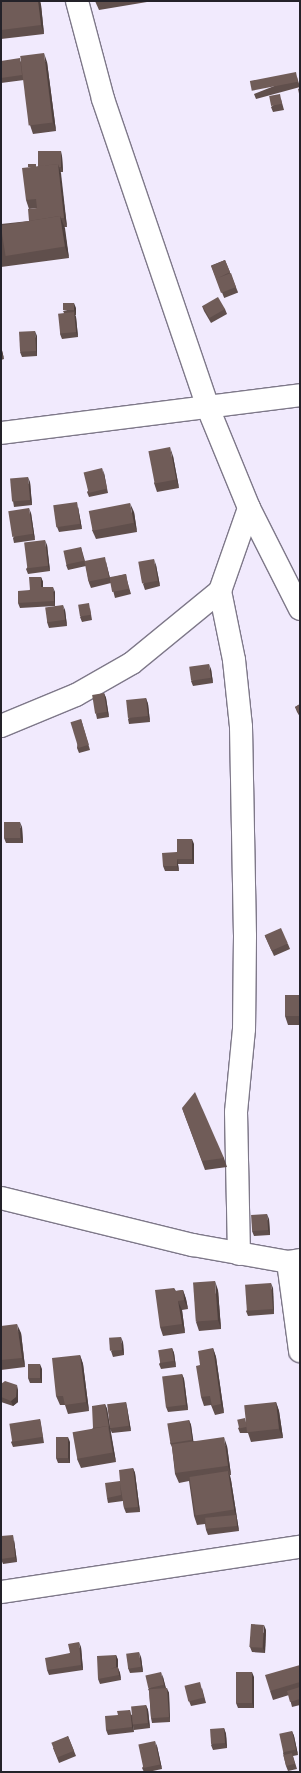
<!DOCTYPE html>
<html>
<head>
<meta charset="utf-8">
<style>
	body { margin:0 }
	#map { position:relative; width:301px; height:1773px; overflow:hidden; background:#f1eafd; font-family:Overpass,sans-serif }
	div>[style] { position:absolute }
	.roads { filter:drop-shadow(1px 0 #7e7889) drop-shadow(-1px 0 #7e7889) drop-shadow(0 1px #7e7889) drop-shadow(0 -1px #7e7889) }
	.street>* { height:22px; margin:-11px; padding:0 11px; transform-origin:11px; border-radius:11px; background:#fff }
	.wall>* { inset:0; background:#604f4c; transform-origin:0 0 }
	.shaded-wall>* { inset:0; background:#4e403e }
	.building>* { inset:0; background:#705c58; transform-origin:0 0 }
	span { translate:-50% -50%; white-space:nowrap; text-align:center; line-height:1.15; -webkit-text-stroke:4px #f1eafd; paint-order:stroke }
	.frame { position:absolute; inset:0; border:2px solid #242229; pointer-events:none }
</style>
</head>
<body>
<div id="map">
	<div class="roads">
		<div class="street">
			<div style="left:77px;top:1px;width:101px;rotate:75.1deg"></div>
			<div style="left:103px;top:99px;width:326px;rotate:71.2deg"></div>
			<div style="left:208px;top:408px;width:108px;rotate:67.7deg"></div>
			<div style="left:249px;top:508px;width:113px;rotate:63.2deg"></div>
			<div style="left:1px;top:433px;width:301px;rotate:-7.2deg"></div>
			<div style="left:220px;top:591px;width:70px;rotate:78.5deg"></div>
			<div style="left:234px;top:660px;width:67px;rotate:84deg"></div>
			<div style="left:241px;top:727px;width:209px;rotate:88.9deg"></div>
			<div style="left:245px;top:936px;width:93px;rotate:90.6deg"></div>
			<div style="left:244px;top:1029px;width:83px;rotate:95.5deg"></div>
			<div style="left:236px;top:1112px;width:142px;rotate:88.8deg"></div>
			<div style="left:1px;top:726px;width:81px;rotate:-22.5deg"></div>
			<div style="left:76px;top:695px;width:64px;rotate:-29.7deg"></div>
			<div style="left:132px;top:663px;width:114px;rotate:-39.3deg"></div>
			<div style="left:220px;top:591px;width:88px;rotate:-70.7deg"></div>
			<div style="left:1px;top:1198px;width:198px;rotate:13.8deg"></div>
			<div style="left:193px;top:1245px;width:97px;rotate:10.1deg"></div>
			<div style="left:288px;top:1262px;width:12px;rotate:-9deg"></div>
			<div style="left:288px;top:1262px;width:90px;rotate:82.3deg"></div>
			<div style="left:1px;top:1592px;width:302px;rotate:-8.6deg"></div>
		</div>
	</div>
	<div class="wall">
		<div style="clip-path:polygon(1px 1px,40px 1px,41px 5px,44px 34px,1px 39px)"></div>
		<div style="clip-path:polygon(95px 1px,153px 1px,99px 10px)"></div>
		<div style="clip-path:polygon(1px 61px,47px 62px,56px 131px,33px 134px,30px 125px,24px 80px,1px 83px)"></div>
		<div style="clip-path:polygon(297px 77px,300px 87px,256px 99px,254px 94px)"></div>
		<div style="clip-path:polygon(281px 99px,284px 110px,273px 112px,271px 107px)"></div>
		<div style="clip-path:polygon(62px 156px,63px 172px,60px 172px,67px 227px,64px 227px,69px 258px,1px 267px,1px 224px,29px 221px,37px 208px,29px 209px,26px 200px,37px 167px)"></div>
		<div style="left:225px;top:260px;width:35px;height:15px;rotate:68deg"></div>
		<div style="clip-path:polygon(202px 306px,225px 309px,227px 314px,211px 323px,204px 311px)"></div>
		<div style="clip-path:polygon(76px 308px,76px 315px,75px 315px,76px 317px,78px 337px,62px 339px,60px 334px,64px 313px,63px 311px)"></div>
		<div style="clip-path:polygon(37px 336px,37px 356px,22px 357px,20px 352px)"></div>
		<div style="clip-path:polygon(1px 346px,4px 359px,1px 360px)"></div>
		<div style="clip-path:polygon(173px 456px,179px 488px,157px 492px,154px 483px)"></div>
		<div style="clip-path:polygon(104px 473px,108px 493px,89px 497px,87px 492px)"></div>
		<div style="clip-path:polygon(30px 482px,32px 505px,14px 507px,13px 501px)"></div>
		<div style="clip-path:polygon(78px 507px,82px 529px,59px 532px,57px 527px)"></div>
		<div style="clip-path:polygon(134px 512px,137px 532px,96px 539px,92px 530px)"></div>
		<div style="clip-path:polygon(31px 513px,35px 540px,14px 543px,13px 538px)"></div>
		<div style="clip-path:polygon(47px 545px,50px 571px,28px 574px,26px 569px)"></div>
		<div style="clip-path:polygon(81px 547px,85px 561px,106px 562px,110px 578px,126px 574px,127px 580px,131px 594px,115px 598px,111px 583px,91px 588px,89px 583px,86px 566px,68px 570px,66px 565px)"></div>
		<div style="clip-path:polygon(156px 565px,160px 586px,145px 590px,143px 584px)"></div>
		<div style="clip-path:polygon(41px 577px,43px 582px,43px 587px,55px 592px,55px 606px,65px 610px,67px 626px,49px 628px,47px 622px,55px 606px,20px 608px,18px 603px)"></div>
		<div style="clip-path:polygon(90px 608px,92px 620px,82px 622px,80px 617px)"></div>
		<div style="clip-path:polygon(211px 669px,213px 683px,193px 686px,191px 681px)"></div>
		<div style="clip-path:polygon(104px 693px,106px 698px,109px 717px,97px 719px,96px 714px)"></div>
		<div style="clip-path:polygon(146px 698px,148px 704px,150px 722px,129px 724px,128px 719px)"></div>
		<div style="clip-path:polygon(300px 704px,300px 717px,297px 712px,295px 707px)"></div>
		<div style="clip-path:polygon(81px 719px,90px 750px,79px 753px,77px 748px)"></div>
		<div style="clip-path:polygon(22px 827px,23px 843px,6px 843px,4px 838px)"></div>
		<div style="clip-path:polygon(194px 844px,194px 864px,178px 864px,179px 871px,165px 871px,163px 866px,177px 852px)"></div>
		<div style="clip-path:polygon(265px 936px,288px 944px,290px 949px,274px 956px)"></div>
		<div style="clip-path:polygon(300px 995px,300px 1025px,288px 1025px,285px 1016px)"></div>
		<div style="clip-path:polygon(182px 1108px,224px 1158px,227px 1167px,205px 1170px)"></div>
		<div style="clip-path:polygon(269px 1219px,270px 1235px,254px 1236px,252px 1231px)"></div>
		<div style="clip-path:polygon(174px 1288px,176px 1291px,183px 1290px,186px 1299px,188px 1309px,182px 1310px,185px 1333px,163px 1336px,160px 1327px)"></div>
		<div style="clip-path:polygon(273px 1288px,274px 1314px,248px 1316px,246px 1311px)"></div>
		<div style="clip-path:polygon(218px 1290px,221px 1329px,199px 1331px,196px 1322px)"></div>
		<div style="clip-path:polygon(1px 1326px,21px 1333px,25px 1367px,1px 1370px)"></div>
		<div style="clip-path:polygon(123px 1342px,124px 1355px,113px 1357px,111px 1351px)"></div>
		<div style="clip-path:polygon(172px 1348px,174px 1353px,176px 1367px,161px 1369px,159px 1364px)"></div>
		<div style="clip-path:polygon(213px 1348px,216px 1357px,224px 1413px,215px 1415px,211px 1405px,204px 1406px,201px 1397px,200px 1365px)"></div>
		<div style="clip-path:polygon(80px 1355px,83px 1364px,89px 1411px,68px 1414px,65px 1405px,60px 1405px,56px 1396px)"></div>
		<div style="clip-path:polygon(42px 1369px,42px 1383px,30px 1383px,28px 1378px)"></div>
		<div style="clip-path:polygon(182px 1374px,184px 1379px,188px 1410px,168px 1412px,166px 1407px)"></div>
		<div style="clip-path:polygon(1px 1384px,18px 1390px,18px 1402px,13px 1406px,1px 1402px)"></div>
		<div style="clip-path:polygon(126px 1402px,127px 1407px,131px 1431px,112px 1433px,110px 1429px,116px 1462px,81px 1468px,77px 1459px,105px 1404px,107px 1409px,110px 1427px)"></div>
		<div style="clip-path:polygon(276px 1402px,279px 1411px,283px 1438px,251px 1442px,248px 1433px,240px 1433px,238px 1428px)"></div>
		<div style="clip-path:polygon(40px 1419px,41px 1424px,44px 1443px,13px 1447px,11px 1442px)"></div>
		<div style="clip-path:polygon(189px 1420px,191px 1425px,193px 1441px,227px 1446px,231px 1475px,230px 1475px,231px 1480px,239px 1531px,208px 1535px,206px 1530px,205px 1524px,197px 1525px,194px 1516px,189px 1481px,179px 1483px,175px 1474px,172px 1447px,170px 1443px)"></div>
		<div style="clip-path:polygon(70px 1442px,70px 1463px,58px 1463px,56px 1458px)"></div>
		<div style="clip-path:polygon(133px 1468px,135px 1473px,140px 1512px,126px 1513px,124px 1508px,123px 1501px,108px 1503px,107px 1498px,120px 1481px)"></div>
		<div style="clip-path:polygon(14px 1540px,17px 1562px,3px 1564px,1px 1559px)"></div>
		<div style="clip-path:polygon(266px 1630px,265px 1653px,252px 1652px,250px 1647px)"></div>
		<div style="clip-path:polygon(81px 1647px,83px 1670px,49px 1675px,47px 1670px,70px 1653px)"></div>
		<div style="clip-path:polygon(116px 1655px,118px 1660px,118px 1668px,120px 1673px,121px 1680px,100px 1684px,98px 1679px)"></div>
		<div style="clip-path:polygon(141px 1657px,143px 1672px,130px 1673px,128px 1668px)"></div>
		<div style="clip-path:polygon(300px 1665px,300px 1705px,292px 1707px,289px 1695px,273px 1700px,270px 1691px)"></div>
		<div style="clip-path:polygon(163px 1677px,166px 1688px,169px 1693px,170px 1722px,152px 1723px,151px 1718px,149px 1691px,148px 1689px)"></div>
		<div style="clip-path:polygon(254px 1677px,254px 1708px,238px 1708px,236px 1703px)"></div>
		<div style="clip-path:polygon(202px 1688px,206px 1703px,191px 1706px,189px 1701px)"></div>
		<div style="clip-path:polygon(146px 1705px,148px 1710px,150px 1728px,134px 1730px,133px 1726px,134px 1732px,108px 1735px,106px 1730px,118px 1715px,130px 1710px,131px 1715px)"></div>
		<div style="clip-path:polygon(224px 1728px,226px 1734px,227px 1748px,213px 1750px,211px 1745px)"></div>
		<div style="clip-path:polygon(292px 1731px,294px 1736px,298px 1755px,293px 1756px,297px 1769px,288px 1771px,286px 1766px,283px 1753px)"></div>
		<div style="clip-path:polygon(68px 1736px,76px 1756px,59px 1763px,53px 1748px)"></div>
		<div style="clip-path:polygon(157px 1746px,162px 1769px,148px 1772px,144px 1772px,142px 1768px)"></div>
	</div>
	<div class="shaded-wall">
		<div style="clip-path:polygon(38px 1px,40px 1px,41px 5px,44px 34px,41px 25px)"></div>
		<div style="clip-path:polygon(44px 53px,47px 62px,56px 131px,53px 122px)"></div>
		<div style="clip-path:polygon(61px 151px,62px 156px,63px 172px,61px 167px)"></div>
		<div style="clip-path:polygon(58px 164px,61px 173px,67px 227px,64px 218px)"></div>
		<div style="clip-path:polygon(60px 216px,65px 228px,69px 258px,65px 247px)"></div>
		<div style="clip-path:polygon(74px 303px,76px 308px,76px 315px,74px 310px)"></div>
		<div style="clip-path:polygon(74px 312px,76px 317px,78px 337px,76px 332px)"></div>
		<div style="clip-path:polygon(35px 331px,37px 336px,37px 356px,36px 351px)"></div>
		<div style="clip-path:polygon(1px 346px,4px 359px,1px 351px)"></div>
		<div style="clip-path:polygon(170px 447px,173px 456px,179px 488px,176px 479px)"></div>
		<div style="clip-path:polygon(102px 468px,104px 473px,108px 493px,107px 488px)"></div>
		<div style="clip-path:polygon(28px 477px,30px 482px,32px 505px,30px 500px)"></div>
		<div style="clip-path:polygon(77px 502px,78px 507px,82px 529px,80px 524px)"></div>
		<div style="clip-path:polygon(130px 503px,134px 512px,137px 532px,134px 523px)"></div>
		<div style="clip-path:polygon(29px 508px,31px 513px,35px 540px,33px 534px)"></div>
		<div style="clip-path:polygon(45px 540px,47px 545px,50px 571px,48px 566px)"></div>
		<div style="clip-path:polygon(105px 557px,106px 562px,111px 583px,109px 578px)"></div>
		<div style="clip-path:polygon(154px 559px,156px 565px,160px 586px,158px 581px)"></div>
		<div style="clip-path:polygon(41px 577px,43px 582px,43px 592px,41px 587px)"></div>
		<div style="clip-path:polygon(53px 587px,55px 592px,55px 606px,54px 601px)"></div>
		<div style="clip-path:polygon(63px 605px,65px 610px,67px 626px,65px 620px)"></div>
		<div style="clip-path:polygon(209px 664px,211px 669px,213px 683px,211px 678px)"></div>
		<div style="clip-path:polygon(104px 693px,106px 698px,109px 717px,107px 712px)"></div>
		<div style="clip-path:polygon(146px 698px,148px 704px,150px 722px,148px 716px)"></div>
		<div style="clip-path:polygon(20px 822px,22px 827px,23px 843px,21px 838px)"></div>
		<div style="clip-path:polygon(192px 839px,194px 844px,194px 864px,192px 859px)"></div>
		<div style="clip-path:polygon(177px 859px,178px 864px,179px 871px,177px 866px)"></div>
		<div style="clip-path:polygon(267px 1214px,269px 1219px,270px 1235px,268px 1230px)"></div>
		<div style="clip-path:polygon(215px 1281px,218px 1290px,221px 1329px,218px 1320px)"></div>
		<div style="clip-path:polygon(271px 1283px,273px 1288px,274px 1314px,273px 1309px)"></div>
		<div style="clip-path:polygon(183px 1290px,186px 1299px,188px 1309px,184px 1300px)"></div>
		<div style="clip-path:polygon(178px 1301px,182px 1310px,185px 1333px,182px 1324px)"></div>
		<div style="clip-path:polygon(17px 1324px,21px 1333px,25px 1367px,22px 1358px)"></div>
		<div style="clip-path:polygon(121px 1337px,123px 1342px,124px 1355px,122px 1350px)"></div>
		<div style="clip-path:polygon(172px 1348px,174px 1353px,176px 1367px,174px 1361px)"></div>
		<div style="clip-path:polygon(213px 1348px,216px 1357px,224px 1413px,221px 1404px)"></div>
		<div style="clip-path:polygon(80px 1355px,83px 1364px,89px 1411px,86px 1402px)"></div>
		<div style="clip-path:polygon(40px 1364px,42px 1369px,42px 1383px,40px 1378px)"></div>
		<div style="clip-path:polygon(182px 1374px,184px 1379px,188px 1410px,186px 1405px)"></div>
		<div style="clip-path:polygon(17px 1385px,18px 1390px,18px 1402px,13px 1406px,11px 1401px)"></div>
		<div style="clip-path:polygon(126px 1402px,127px 1407px,131px 1431px,129px 1426px)"></div>
		<div style="clip-path:polygon(276px 1402px,279px 1411px,283px 1438px,279px 1429px)"></div>
		<div style="clip-path:polygon(105px 1404px,107px 1409px,116px 1462px,113px 1453px)"></div>
		<div style="clip-path:polygon(189px 1420px,191px 1425px,194px 1445px,192px 1440px)"></div>
		<div style="clip-path:polygon(68px 1437px,70px 1442px,70px 1463px,68px 1458px)"></div>
		<div style="clip-path:polygon(224px 1437px,227px 1446px,231px 1475px,228px 1466px)"></div>
		<div style="clip-path:polygon(133px 1468px,135px 1473px,140px 1512px,138px 1507px)"></div>
		<div style="clip-path:polygon(228px 1471px,231px 1480px,239px 1531px,237px 1526px,236px 1516px,234px 1510px)"></div>
		<div style="clip-path:polygon(13px 1535px,14px 1540px,17px 1562px,15px 1557px)"></div>
		<div style="clip-path:polygon(264px 1625px,266px 1630px,265px 1653px,263px 1648px)"></div>
		<div style="clip-path:polygon(79px 1642px,81px 1647px,83px 1670px,81px 1665px)"></div>
		<div style="clip-path:polygon(139px 1652px,141px 1657px,143px 1672px,141px 1667px)"></div>
		<div style="clip-path:polygon(116px 1655px,118px 1660px,118px 1668px,120px 1673px,121px 1680px,116px 1667px)"></div>
		<div style="clip-path:polygon(161px 1672px,163px 1677px,166px 1690px,164px 1685px)"></div>
		<div style="clip-path:polygon(252px 1672px,254px 1677px,254px 1708px,252px 1703px)"></div>
		<div style="clip-path:polygon(167px 1688px,169px 1693px,170px 1722px,169px 1717px)"></div>
		<div style="clip-path:polygon(146px 1705px,148px 1710px,150px 1728px,148px 1723px)"></div>
		<div style="clip-path:polygon(130px 1710px,131px 1715px,134px 1732px,132px 1727px)"></div>
		<div style="clip-path:polygon(224px 1728px,226px 1734px,227px 1748px,225px 1743px)"></div>
		<div style="clip-path:polygon(292px 1731px,294px 1736px,298px 1755px,296px 1750px)"></div>
		<div style="clip-path:polygon(155px 1741px,157px 1746px,162px 1769px,160px 1764px)"></div>
	</div>
	<div class="building">
		<div style="clip-path:polygon(1px 1px,38px 1px,41px 25px,1px 30px)"></div>
		<div style="left:44px;top:53px;width:70px;height:24px;rotate:83deg"></div>
		<div style="clip-path:polygon(20px 58px,22px 75px,1px 78px,1px 61px)"></div>
		<div style="left:296px;top:72px;width:10px;height:47px;rotate:79deg"></div>
		<div style="clip-path:polygon(300px 88px,300px 98px,298px 89px)"></div>
		<div style="left:280px;top:94px;width:10px;height:11px;rotate:79deg"></div>
		<div style="clip-path:polygon(38px 151px,61px 151px,61px 167px,59px 167px,58px 164px,38px 167px)"></div>
		<div style="left:36px;top:164px;width:3px;height:8px;rotate:90deg"></div>
		<div style="clip-path:polygon(58px 164px,64px 218px,61px 218px,60px 216px,29px 221px,28px 209px,37px 208px,36px 199px,26px 200px,22px 168px)"></div>
		<div style="left:60px;top:216px;width:31px;height:60px;rotate:81deg"></div>
		<div style="clip-path:polygon(225px 260px,230px 272px,218px 278px,231px 273px,236px 287px,221px 293px,211px 266px)"></div>
		<div style="left:218px;top:297px;width:14px;height:18px;rotate:60deg"></div>
		<div style="left:74px;top:303px;width:7px;height:11px;rotate:90deg"></div>
		<div style="left:74px;top:312px;width:20px;height:16px;rotate:84deg"></div>
		<div style="left:35px;top:331px;width:20px;height:16px;rotate:87deg"></div>
		<div style="left:170px;top:447px;width:33px;height:22px;rotate:79deg"></div>
		<div style="left:102px;top:468px;width:21px;height:19px;rotate:76deg"></div>
		<div style="left:28px;top:477px;width:23px;height:18px;rotate:85deg"></div>
		<div style="left:77px;top:502px;width:22px;height:24px;rotate:82deg"></div>
		<div style="left:130px;top:503px;width:20px;height:42px;rotate:79deg"></div>
		<div style="left:29px;top:508px;width:26px;height:21px;rotate:81deg"></div>
		<div style="left:45px;top:540px;width:26px;height:21px;rotate:83deg"></div>
		<div style="left:81px;top:547px;width:14px;height:18px;rotate:78deg"></div>
		<div style="left:105px;top:557px;width:21px;height:21px;rotate:79deg"></div>
		<div style="left:154px;top:559px;width:22px;height:16px;rotate:80deg"></div>
		<div style="left:126px;top:574px;width:15px;height:17px;rotate:79deg"></div>
		<div style="clip-path:polygon(29px 577px,41px 577px,41px 587px,53px 587px,54px 601px,18px 603px,18px 591px,30px 590px)"></div>
		<div style="left:89px;top:603px;width:12px;height:11px;rotate:81deg"></div>
		<div style="left:63px;top:605px;width:15px;height:18px;rotate:82deg"></div>
		<div style="left:209px;top:664px;width:14px;height:20px;rotate:82deg"></div>
		<div style="left:104px;top:693px;width:19px;height:12px;rotate:81deg"></div>
		<div style="left:146px;top:698px;width:18px;height:20px;rotate:84deg"></div>
		<div style="clip-path:polygon(300px 704px,300px 715px,295px 707px)"></div>
		<div style="left:81px;top:719px;width:27px;height:11px;rotate:73deg"></div>
		<div style="left:4px;top:822px;width:16px;height:16px"></div>
		<div style="clip-path:polygon(177px 839px,192px 839px,192px 859px,177px 859px,177px 866px,163px 866px,162px 853px,177px 852px)"></div>
		<div style="left:281px;top:928px;width:17px;height:18px;rotate:66deg"></div>
		<div style="left:285px;top:995px;width:15px;height:21px"></div>
		<div style="clip-path:polygon(195px 1092px,224px 1158px,202px 1161px,182px 1108px)"></div>
		<div style="left:267px;top:1214px;width:16px;height:16px;rotate:86deg"></div>
		<div style="left:215px;top:1281px;width:39px;height:22px;rotate:86deg"></div>
		<div style="left:271px;top:1283px;width:26px;height:26px;rotate:86deg"></div>
		<div style="clip-path:polygon(174px 1288px,175px 1291px,183px 1290px,184px 1300px,178px 1301px,182px 1324px,160px 1327px,155px 1290px)"></div>
		<div style="clip-path:polygon(17px 1324px,22px 1358px,1px 1360px,1px 1326px)"></div>
		<div style="left:121px;top:1337px;width:13px;height:12px;rotate:86deg"></div>
		<div style="left:172px;top:1348px;width:13px;height:14px;rotate:81deg"></div>
		<div style="clip-path:polygon(213px 1348px,221px 1404px,212px 1406px,210px 1396px,201px 1397px,196px 1366px,200px 1365px,198px 1351px)"></div>
		<div style="clip-path:polygon(80px 1355px,86px 1402px,65px 1405px,63px 1396px,56px 1396px,52px 1358px)"></div>
		<div style="left:28px;top:1364px;width:12px;height:14px"></div>
		<div style="left:182px;top:1374px;width:31px;height:20px;rotate:83deg"></div>
		<div style="clip-path:polygon(5px 1381px,17px 1385px,16px 1397px,11px 1401px,1px 1397px,1px 1384px)"></div>
		<div style="left:126px;top:1402px;width:24px;height:19px;rotate:83deg"></div>
		<div style="left:276px;top:1402px;width:27px;height:32px;rotate:84deg"></div>
		<div style="clip-path:polygon(105px 1404px,109px 1428px,108px 1426px,93px 1428px,92px 1406px)"></div>
		<div style="left:245px;top:1418px;width:9px;height:8px;rotate:77deg"></div>
		<div style="left:40px;top:1419px;width:18px;height:31px;rotate:81deg"></div>
		<div style="left:189px;top:1420px;width:20px;height:22px;rotate:81deg"></div>
		<div style="left:108px;top:1426px;width:27px;height:36px;rotate:80deg"></div>
		<div style="left:56px;top:1437px;width:12px;height:21px"></div>
		<div style="left:224px;top:1437px;width:29px;height:53px;rotate:82deg"></div>
		<div style="clip-path:polygon(133px 1468px,138px 1507px,124px 1508px,120px 1483px,121px 1495px,107px 1498px,105px 1483px,120px 1481px,119px 1470px)"></div>
		<div style="left:228px;top:1471px;width:39px;height:39px;rotate:81deg"></div>
		<div style="left:236px;top:1515px;width:11px;height:31px;rotate:85deg"></div>
		<div style="clip-path:polygon(13px 1535px,15px 1557px,1px 1559px,1px 1536px)"></div>
		<div style="clip-path:polygon(299px 1623px,300px 1623px,300px 1657px)"></div>
		<div style="left:251px;top:1624px;width:13px;height:23px;rotate:4deg"></div>
		<div style="clip-path:polygon(79px 1642px,81px 1665px,47px 1670px,45px 1658px,70px 1653px,68px 1644px)"></div>
		<div style="left:139px;top:1652px;width:15px;height:13px;rotate:82deg"></div>
		<div style="clip-path:polygon(116px 1655px,116px 1667px,110px 1669px,118px 1667px,119px 1675px,98px 1679px,97px 1656px)"></div>
		<div style="clip-path:polygon(300px 1665px,300px 1682px,270px 1691px,265px 1675px)"></div>
		<div style="left:161px;top:1672px;width:13px;height:16px;rotate:77deg"></div>
		<div style="left:236px;top:1672px;width:16px;height:31px"></div>
		<div style="left:200px;top:1682px;width:16px;height:16px;rotate:76deg"></div>
		<div style="clip-path:polygon(300px 1687px,300px 1699px,290px 1702px,287px 1691px)"></div>
		<div style="left:167px;top:1688px;width:29px;height:18px;rotate:86deg"></div>
		<div style="left:146px;top:1705px;width:18px;height:15px;rotate:84deg"></div>
		<div style="clip-path:polygon(130px 1710px,132px 1727px,106px 1730px,105px 1716px,118px 1715px,117px 1711px)"></div>
		<div style="left:224px;top:1728px;width:15px;height:14px;rotate:86deg"></div>
		<div style="left:292px;top:1731px;width:19px;height:13px;rotate:78deg"></div>
		<div style="left:68px;top:1736px;width:16px;height:18px;rotate:68deg"></div>
		<div style="left:155px;top:1741px;width:24px;height:17px;rotate:78deg"></div>
		<div style="left:292px;top:1753px;width:11px;height:9px;rotate:75deg"></div>
	</div>
	<div class="frame"></div>
</div>
</body>
</html>
